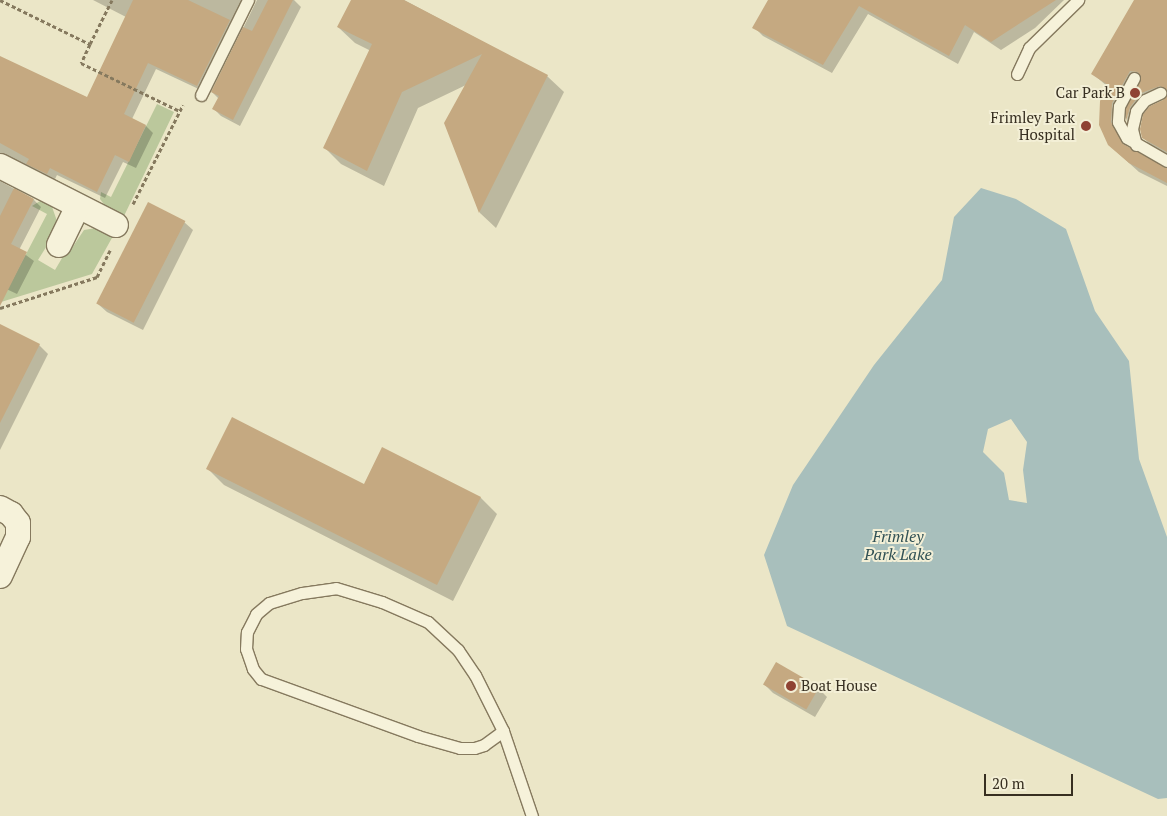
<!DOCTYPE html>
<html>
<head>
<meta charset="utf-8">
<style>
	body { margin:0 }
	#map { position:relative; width:1167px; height:816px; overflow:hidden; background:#ebe6c7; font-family:"PT Serif",serif }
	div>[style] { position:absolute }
	.green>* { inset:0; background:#bbc89c }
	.water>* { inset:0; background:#a8bfbc }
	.shadow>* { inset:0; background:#0003 }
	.building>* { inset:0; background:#c5a981; transform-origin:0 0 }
	.path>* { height:3px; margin-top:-1.5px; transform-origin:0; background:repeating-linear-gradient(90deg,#85795e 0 4px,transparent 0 6.5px) }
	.roads { filter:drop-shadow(1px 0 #85795e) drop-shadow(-1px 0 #85795e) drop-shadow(0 1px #85795e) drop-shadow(0 -1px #85795e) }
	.service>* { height:11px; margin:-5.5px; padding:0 5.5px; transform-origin:5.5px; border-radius:5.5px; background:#f6f2da }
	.minor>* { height:24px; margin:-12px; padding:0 12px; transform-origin:12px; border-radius:12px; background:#f6f2da }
	.dots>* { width:14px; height:14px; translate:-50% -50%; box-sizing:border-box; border:2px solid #f3efd6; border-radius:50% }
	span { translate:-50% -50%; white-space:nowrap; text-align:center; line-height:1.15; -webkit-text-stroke:4px #f3efd6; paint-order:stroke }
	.poi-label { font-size:15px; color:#372f21 }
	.right { translate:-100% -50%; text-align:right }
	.left { translate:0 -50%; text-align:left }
	.water-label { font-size:16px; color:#315155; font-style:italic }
	.scale { position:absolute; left:984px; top:774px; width:89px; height:22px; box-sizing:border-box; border:2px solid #372f21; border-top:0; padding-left:6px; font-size:15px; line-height:18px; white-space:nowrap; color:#372f21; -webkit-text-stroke:4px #f3efd6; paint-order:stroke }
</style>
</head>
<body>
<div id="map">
	<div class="green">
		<div style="clip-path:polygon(157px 104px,174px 112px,124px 216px,106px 207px,100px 199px,101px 192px,111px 197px)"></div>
		<div style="clip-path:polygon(40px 201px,51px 204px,57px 221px,53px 236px,38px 260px,55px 270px,65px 253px,72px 248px,84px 230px,96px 228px,113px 236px,92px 274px,1px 302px,47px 214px,32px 206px)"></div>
	</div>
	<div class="water">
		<div style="clip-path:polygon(evenodd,981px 188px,1016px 199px,1066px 229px,1095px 311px,1129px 361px,1139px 459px,1167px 537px,1167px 798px,1158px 799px,787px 626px,764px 555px,793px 485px,874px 365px,942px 280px,954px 217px,981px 188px,1011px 419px,1027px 442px,1023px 470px,1027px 503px,1009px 500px,1004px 473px,983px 452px,988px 429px,1011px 419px)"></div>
	</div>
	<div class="shadow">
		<div style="clip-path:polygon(93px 0,254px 0,248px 4px,205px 92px,156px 69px,132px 119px,146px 126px,153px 133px,136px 168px,123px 162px,105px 198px,57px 175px,54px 181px,0 162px,0 57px,88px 98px,126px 17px)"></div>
		<div style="clip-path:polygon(257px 0,294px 0,301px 7px,240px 126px,221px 116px,214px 109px,219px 99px,212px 92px)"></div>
		<div style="clip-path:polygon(352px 0,404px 0,547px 76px,564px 92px,496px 228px,480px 213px,445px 123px,466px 85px,418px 108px,384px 186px,341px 164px,325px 148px,371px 51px,355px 43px,338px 27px)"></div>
		<div style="clip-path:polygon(770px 0,1064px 0,1035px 28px,1001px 50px,974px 32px,958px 64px,868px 14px,832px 73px,763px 36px,754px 27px)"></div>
		<div style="clip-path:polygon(1135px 0,1162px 0,1167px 5px,1167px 95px,1150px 102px,1138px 116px,1135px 128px,1127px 121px,1128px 108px,1142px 80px,1139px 80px,1121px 112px,1119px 131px,1128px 149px,1167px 170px,1167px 186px,1139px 172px,1109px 145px,1108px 87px,1093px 74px)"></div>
		<div style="clip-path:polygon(1167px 97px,1167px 155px,1152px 147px,1143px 137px)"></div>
		<div style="clip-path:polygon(0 181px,34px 200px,41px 207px,19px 250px,34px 261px,17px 294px,0 286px)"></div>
		<div style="clip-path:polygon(184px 222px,193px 230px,143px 330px,107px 312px,98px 304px)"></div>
		<div style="clip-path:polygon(4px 327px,39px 345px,48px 354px,0 450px,0 335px)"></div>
		<div style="clip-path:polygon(383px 449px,481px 498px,497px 514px,453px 601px,224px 485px,207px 468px,364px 486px)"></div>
		<div style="clip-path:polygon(764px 684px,818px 688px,827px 697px,815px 717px,773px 693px)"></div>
	</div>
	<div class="building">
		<div style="clip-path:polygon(133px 0,188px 0,230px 20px,197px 86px,148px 63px,124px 114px,146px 125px,129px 162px,115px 155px,97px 192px,50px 168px,47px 174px,26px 164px,29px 159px,0 143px,0 56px,87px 97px)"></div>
		<div style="clip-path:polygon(268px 0,293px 0,233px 120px,212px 109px,219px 96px,211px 92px,243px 27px,252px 31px)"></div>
		<div style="clip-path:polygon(351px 0,404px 0,548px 75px,479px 213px,444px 123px,482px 54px,402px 92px,367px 171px,323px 148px,372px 44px,337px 27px)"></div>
		<div style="clip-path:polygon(768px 0,1056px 0,991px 42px,965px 25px,949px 56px,859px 6px,823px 65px,752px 28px)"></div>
		<div style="clip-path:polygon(1134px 0,1167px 0,1167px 91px,1160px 86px,1141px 93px,1130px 107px,1126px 121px,1126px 108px,1141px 78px,1138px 72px,1130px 71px,1112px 103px,1111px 122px,1123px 144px,1167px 168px,1167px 183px,1129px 163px,1108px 145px,1099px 125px,1100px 101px,1108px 85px,1091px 74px)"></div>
		<div style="clip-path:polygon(1167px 95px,1167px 152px,1142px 138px,1140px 129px,1143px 114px,1150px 106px,1163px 100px)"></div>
		<div style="clip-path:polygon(14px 188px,34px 199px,11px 244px,27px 252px,0 306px,0 216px)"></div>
		<div style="left:148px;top:202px;width:42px;height:114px;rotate:27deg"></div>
		<div style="clip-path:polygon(0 324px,40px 344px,0 423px)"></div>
		<div style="clip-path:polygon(232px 417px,364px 484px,382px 447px,481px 497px,437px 585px,206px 469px)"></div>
		<div style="left:776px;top:662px;width:50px;height:26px;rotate:30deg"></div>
	</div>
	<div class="path">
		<div style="left:0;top:0;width:100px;rotate:26.1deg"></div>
		<div style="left:90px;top:44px;width:49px;rotate:-63.4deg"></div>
		<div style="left:90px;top:44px;width:21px;rotate:115deg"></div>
		<div style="left:81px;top:63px;width:110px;rotate:25.9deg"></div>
		<div style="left:133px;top:204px;width:111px;rotate:-63.2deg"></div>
		<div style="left:0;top:308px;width:102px;rotate:-17.7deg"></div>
		<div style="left:97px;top:277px;width:30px;rotate:-64deg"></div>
	</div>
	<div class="roads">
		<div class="service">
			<div style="left:1017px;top:74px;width:29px;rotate:-65deg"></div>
			<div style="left:1029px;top:48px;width:69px;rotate:-44.4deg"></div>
			<div style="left:1134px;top:78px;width:32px;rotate:118deg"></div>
			<div style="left:1119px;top:106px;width:16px;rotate:94deg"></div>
			<div style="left:1118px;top:122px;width:18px;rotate:61deg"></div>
			<div style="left:1127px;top:138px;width:46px;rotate:29.9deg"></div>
			<div style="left:201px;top:95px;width:106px;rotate:-63.7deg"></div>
			<div style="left:1136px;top:145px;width:16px;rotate:-104deg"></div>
			<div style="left:1132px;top:129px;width:18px;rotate:-77deg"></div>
			<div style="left:1136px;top:111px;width:14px;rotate:-51deg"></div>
			<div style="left:1145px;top:100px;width:17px;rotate:-25deg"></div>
			<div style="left:503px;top:731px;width:24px;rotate:144deg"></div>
			<div style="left:484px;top:745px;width:10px;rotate:163deg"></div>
			<div style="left:474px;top:748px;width:14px;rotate:180deg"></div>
			<div style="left:460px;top:748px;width:44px;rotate:-164.1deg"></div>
			<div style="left:418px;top:736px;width:167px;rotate:-160deg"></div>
			<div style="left:261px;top:679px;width:13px;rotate:-129deg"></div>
			<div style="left:253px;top:669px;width:21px;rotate:-109deg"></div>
			<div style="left:246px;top:649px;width:17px;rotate:-87deg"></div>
			<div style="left:247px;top:632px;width:20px;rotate:-63deg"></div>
			<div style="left:256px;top:614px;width:17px;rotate:-40deg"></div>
			<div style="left:269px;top:603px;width:34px;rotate:-17deg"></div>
			<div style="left:302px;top:593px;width:34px;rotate:-8deg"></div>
			<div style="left:336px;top:588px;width:48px;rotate:16.9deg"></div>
			<div style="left:382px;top:602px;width:50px;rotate:23.5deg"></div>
			<div style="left:428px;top:622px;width:41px;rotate:43deg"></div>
			<div style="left:458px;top:650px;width:30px;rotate:56deg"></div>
			<div style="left:475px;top:675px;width:63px;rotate:63.4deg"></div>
			<div style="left:503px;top:731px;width:90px;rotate:71.2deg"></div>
		</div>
		<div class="minor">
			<div style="left:0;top:166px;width:130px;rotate:27deg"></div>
			<div style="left:59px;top:245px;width:43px;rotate:-64deg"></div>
			<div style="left:0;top:508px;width:13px;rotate:29deg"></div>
			<div style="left:11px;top:514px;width:11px;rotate:52deg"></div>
			<div style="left:18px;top:523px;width:14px;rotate:90deg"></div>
			<div style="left:18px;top:537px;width:43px;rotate:114.8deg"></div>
		</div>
	</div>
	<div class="dots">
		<div style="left:1135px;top:93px;background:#8f4233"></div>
		<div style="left:1086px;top:126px;background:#8f4233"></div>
		<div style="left:791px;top:686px;background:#8f4233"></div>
	</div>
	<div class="poi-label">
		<span class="right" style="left:1125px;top:93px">Car Park B</span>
		<span class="right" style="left:1075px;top:126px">Frimley Park<br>Hospital</span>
		<span class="left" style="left:801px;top:686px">Boat House</span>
	</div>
	<div class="water-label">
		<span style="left:898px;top:545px">Frimley<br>Park Lake</span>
	</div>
	<div class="scale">20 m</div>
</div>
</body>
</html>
